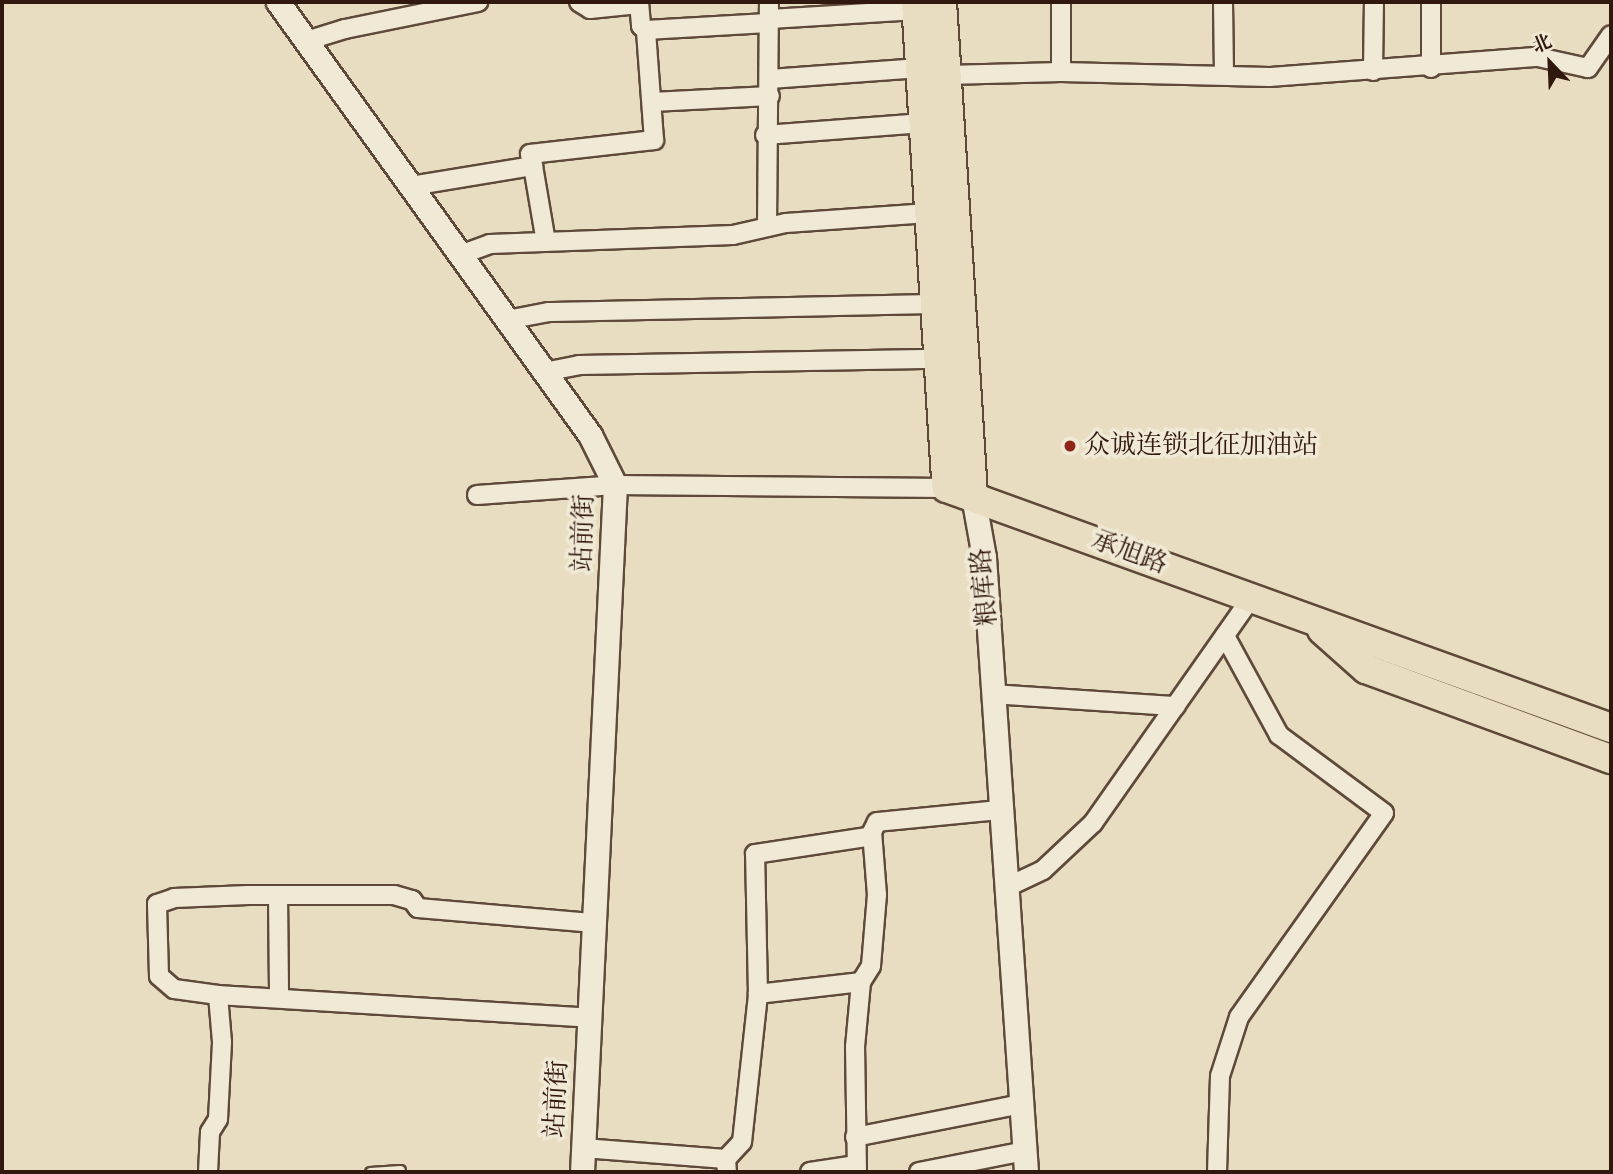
<!DOCTYPE html>
<html>
<head>
<meta charset="utf-8">
<style>
	body { margin:0 }
	#map { position:relative; width:1613px; height:1174px; overflow:hidden; background:#e8ddc0; font-family:"Libre Bodoni","Noto Serif SC",serif }
	div>[style] { position:absolute }
	.roads { filter:drop-shadow(2px 0 #5f493a) drop-shadow(-2px 0 #5f493a) drop-shadow(0 2px #5f493a) drop-shadow(0 -2px #5f493a) }
	.service>* { height:9px; margin:-4.5px; padding:0 4.5px; transform-origin:4.5px; border-radius:4.5px; background:#f0e9d6 }
	.minor>* { height:18px; margin:-9px; padding:0 9px; transform-origin:9px; border-radius:9px; background:#f0e9d6 }
	.tertiary>* { height:23px; margin:-11.5px; padding:0 11.5px; transform-origin:11.5px; border-radius:11.5px; background:#f0e9d6 }
	.primary>* { height:28px; margin:-14px; padding:0 14px; transform-origin:14px; border-radius:14px; background:#e8ddc0 }
	.dots>* { width:19px; height:19px; translate:-50% -50%; box-sizing:border-box; border:4px solid #f0e9d6; border-radius:50% }
	span { translate:-50% -50%; white-space:nowrap; text-align:center; line-height:1.15; -webkit-text-stroke:7px #f0e9d6; paint-order:stroke }
	.poi-label { font-size:26px; color:#31180e }
	.left { translate:0 -50%; text-align:left }
	.street-label { font-size:26px; color:#31180e }
	.frame { position:absolute; inset:0; border:4px solid #31180e; pointer-events:none }
	.north { position:absolute; left:1515px; top:28px; width:70px; height:70px; -webkit-text-stroke:5px #f0e9d6; paint-order:stroke; rotate:337deg; font-size:19px; font-weight:700; line-height:28px; text-align:center; color:#31180e }
	.north::after { content:''; display:block; margin:auto; width:24px; height:32px; background:#31180e; clip-path:polygon(50% 0,100% 100%,50% 72%,0 100%) }
</style>
</head>
<body>
<div id="map">
	<div class="roads">
		<div class="service">
			<div style="left:370px;top:1172px;width:30px;rotate:-4deg"></div>
		</div>
		<div class="minor">
			<div style="left:579px;top:2px;width:13px;rotate:32deg"></div>
			<div style="left:590px;top:9px;width:49px;rotate:-5.8deg"></div>
			<div style="left:639px;top:2px;width:24px;rotate:85deg"></div>
			<div style="left:641px;top:26px;width:6px;rotate:39deg"></div>
			<div style="left:646px;top:30px;width:122px;rotate:-3.3deg"></div>
			<div style="left:1223px;top:2px;width:73px;rotate:89.2deg"></div>
			<div style="left:770px;top:19px;width:147px;rotate:-3.5deg"></div>
			<div style="left:306px;top:41px;width:41px;rotate:-17.1deg"></div>
			<div style="left:345px;top:29px;width:136px;rotate:-11.5deg"></div>
			<div style="left:1431px;top:68px;width:66px;rotate:-90deg"></div>
			<div style="left:1373px;top:71px;width:69px;rotate:-89.2deg"></div>
			<div style="left:1061px;top:72px;width:70px;rotate:-90deg"></div>
			<div style="left:947px;top:75px;width:114px;rotate:-1.5deg"></div>
			<div style="left:1061px;top:72px;width:208px;rotate:1.4deg"></div>
			<div style="left:1269px;top:77px;width:270px;rotate:-4.3deg"></div>
			<div style="left:1538px;top:57px;width:51px;rotate:12.4deg"></div>
			<div style="left:1588px;top:68px;width:40px;rotate:-55.1deg"></div>
			<div style="left:770px;top:79px;width:150px;rotate:-4.2deg"></div>
			<div style="left:652px;top:102px;width:118px;rotate:-2.9deg"></div>
			<div style="left:765px;top:135px;width:159px;rotate:-4.3deg"></div>
			<div style="left:533px;top:166px;width:77px;rotate:80.3deg"></div>
			<div style="left:411px;top:186px;width:124px;rotate:-9.3deg"></div>
			<div style="left:533px;top:166px;width:12px;rotate:-104deg"></div>
			<div style="left:530px;top:154px;width:125px;rotate:-6.4deg"></div>
			<div style="left:654px;top:140px;width:110px;rotate:-94.2deg"></div>
			<div style="left:767px;top:227px;width:225px;rotate:-89.5deg"></div>
			<div style="left:460px;top:255px;width:32px;rotate:-20deg"></div>
			<div style="left:490px;top:244px;width:243px;rotate:-2.1deg"></div>
			<div style="left:733px;top:235px;width:54px;rotate:-12.8deg"></div>
			<div style="left:786px;top:223px;width:143px;rotate:-4deg"></div>
			<div style="left:507px;top:320px;width:43px;rotate:-10.8deg"></div>
			<div style="left:549px;top:312px;width:386px;rotate:-1.2deg"></div>
			<div style="left:544px;top:372px;width:36px;rotate:-11deg"></div>
			<div style="left:579px;top:365px;width:359px;rotate:-1deg"></div>
			<div style="left:477px;top:495px;width:138px;rotate:-4.1deg"></div>
			<div style="left:615px;top:485px;width:332px;rotate:0.5deg"></div>
			<div style="left:993px;top:694px;width:183px;rotate:3.8deg"></div>
			<div style="left:1005px;top:888px;width:42px;rotate:-25.3deg"></div>
			<div style="left:1043px;top:870px;width:69px;rotate:-43.2deg"></div>
			<div style="left:1093px;top:823px;width:275px;rotate:-54.9deg"></div>
			<div style="left:278px;top:895px;width:101px;rotate:89.4deg"></div>
			<div style="left:861px;top:982px;width:104px;rotate:173.4deg"></div>
			<div style="left:758px;top:994px;width:140px;rotate:-91.2deg"></div>
			<div style="left:755px;top:854px;width:118px;rotate:-8.7deg"></div>
			<div style="left:218px;top:995px;width:44px;rotate:-172.2deg"></div>
			<div style="left:174px;top:989px;width:20px;rotate:-139deg"></div>
			<div style="left:159px;top:976px;width:72px;rotate:-91.6deg"></div>
			<div style="left:157px;top:904px;width:18px;rotate:-19deg"></div>
			<div style="left:174px;top:898px;width:74px;rotate:-2.3deg"></div>
			<div style="left:248px;top:895px;width:146px"></div>
			<div style="left:394px;top:895px;width:19px;rotate:16deg"></div>
			<div style="left:412px;top:900px;width:10px;rotate:53deg"></div>
			<div style="left:418px;top:908px;width:177px;rotate:4.9deg"></div>
			<div style="left:855px;top:1137px;width:169px;rotate:-11.2deg"></div>
			<div style="left:583px;top:1148px;width:143px;rotate:4.4deg"></div>
			<div style="left:726px;top:1159px;width:13px;rotate:86deg"></div>
			<div style="left:726px;top:1159px;width:23px;rotate:-47deg"></div>
			<div style="left:742px;top:1142px;width:149px;rotate:-83.8deg"></div>
			<div style="left:208px;top:1172px;width:40px;rotate:-87.1deg"></div>
			<div style="left:210px;top:1132px;width:15px;rotate:-58deg"></div>
			<div style="left:218px;top:1119px;width:77px;rotate:-87deg"></div>
			<div style="left:222px;top:1042px;width:47px;rotate:-94.9deg"></div>
			<div style="left:218px;top:995px;width:372px;rotate:3.5deg"></div>
			<div style="left:810px;top:1172px;width:47px;rotate:-8.7deg"></div>
			<div style="left:857px;top:1172px;width:125px;rotate:-90.9deg"></div>
			<div style="left:855px;top:1047px;width:65px;rotate:-84.7deg"></div>
			<div style="left:861px;top:982px;width:19px;rotate:-58deg"></div>
			<div style="left:871px;top:966px;width:71px;rotate:-85.2deg"></div>
			<div style="left:877px;top:895px;width:63px;rotate:-94.5deg"></div>
			<div style="left:872px;top:832px;width:11px;rotate:-63deg"></div>
			<div style="left:877px;top:822px;width:124px;rotate:-5.6deg"></div>
			<div style="left:919px;top:1172px;width:108px;rotate:-11.2deg"></div>
			<div style="left:1217px;top:1172px;width:96px;rotate:-88.2deg"></div>
			<div style="left:1220px;top:1076px;width:62px;rotate:-72.1deg"></div>
			<div style="left:1239px;top:1017px;width:250px;rotate:-54.6deg"></div>
			<div style="left:1384px;top:813px;width:131px;rotate:-143.4deg"></div>
			<div style="left:1279px;top:735px;width:113px;rotate:-118.6deg"></div>
		</div>
		<div class="tertiary">
			<div style="left:278px;top:2px;width:534px;rotate:54.23deg"></div>
			<div style="left:590px;top:435px;width:56px;rotate:63.4deg"></div>
			<div style="left:615px;top:485px;width:688px;rotate:92.75deg"></div>
			<div style="left:973px;top:496px;width:62px;rotate:79.8deg"></div>
			<div style="left:984px;top:557px;width:616px;rotate:86.09deg"></div>
		</div>
		<div class="primary">
			<div style="left:916px;top:2px;width:487px;rotate:86.4deg"></div>
			<div style="left:947px;top:488px;width:706px;rotate:19.87deg"></div>
			<div style="left:942px;top:2px;width:495px;rotate:86.4deg"></div>
			<div style="left:1322px;top:630px;width:59px;rotate:41.6deg"></div>
			<div style="left:1366px;top:669px;width:261px;rotate:20.2deg"></div>
		</div>
	</div>
	<div class="dots">
		<div style="left:1070px;top:446px;background:#8f2418"></div>
	</div>
	<div class="poi-label">
		<span class="left" style="left:1084px;top:446px">众诚连锁北征加油站</span>
	</div>
	<div class="street-label">
		<span style="left:584px;top:533px;rotate:-88deg">站前街</span>
		<span style="left:1129px;top:553px;rotate:20deg">承旭路</span>
		<span style="left:985px;top:587px;rotate:-95deg">粮库路</span>
		<span style="left:557px;top:1099px;rotate:-87deg">站前街</span>
	</div>
	<div class="frame"></div>
	<div class="north">北</div>
</div>
</body>
</html>
